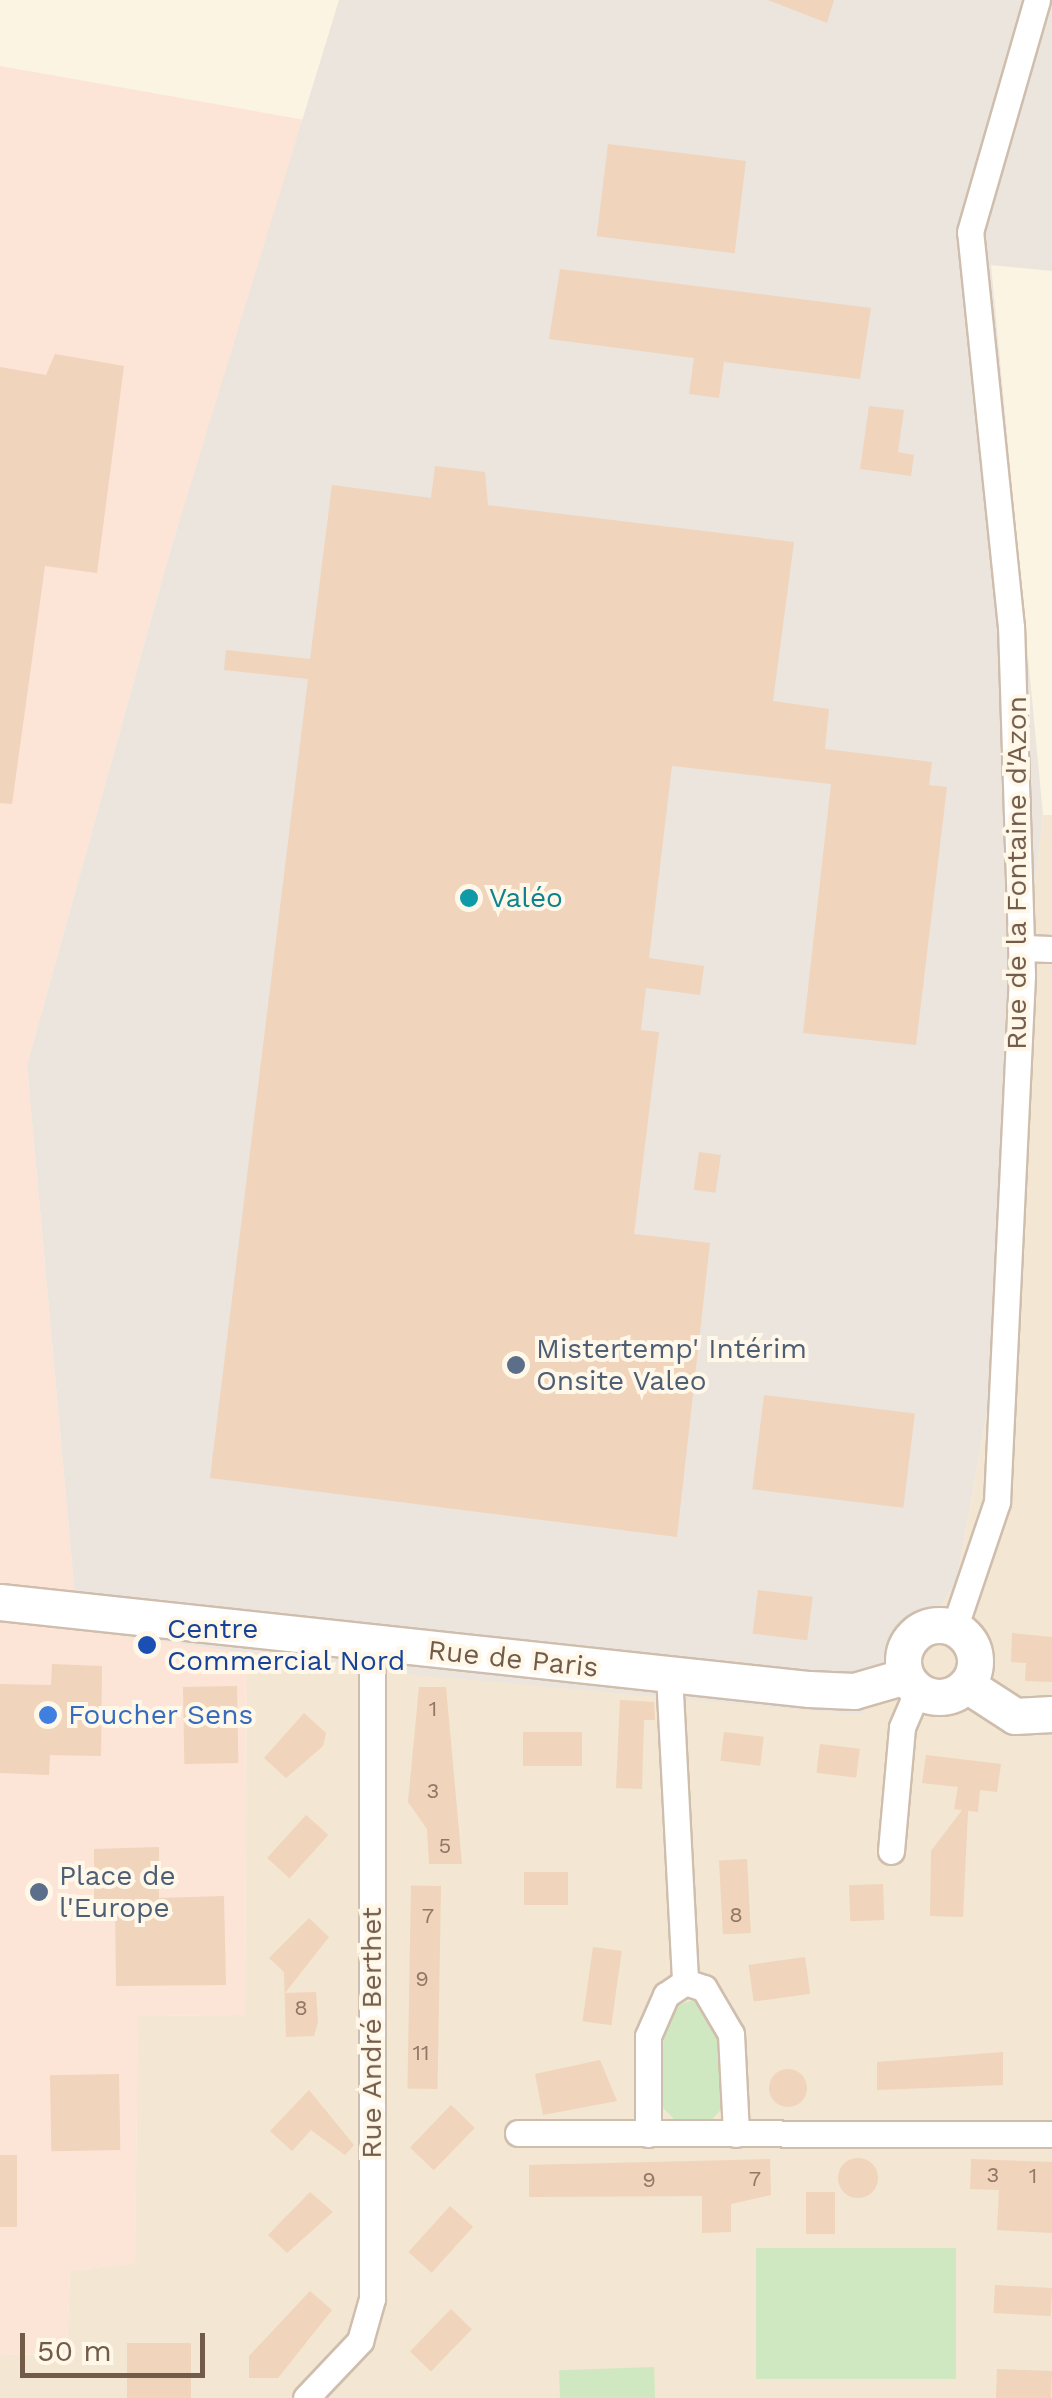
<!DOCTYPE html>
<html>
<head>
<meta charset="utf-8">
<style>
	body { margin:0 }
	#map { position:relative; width:1052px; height:2398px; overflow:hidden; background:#fbf4e3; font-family:"Work Sans",sans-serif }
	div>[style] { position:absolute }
	.residential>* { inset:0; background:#f3e6d2 }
	.commercial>* { inset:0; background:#fce4d7 }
	.industrial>* { inset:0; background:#ebe5de }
	.green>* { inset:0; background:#cfe8c2; transform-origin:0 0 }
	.building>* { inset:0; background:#f0d4bc; transform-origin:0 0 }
	.round { border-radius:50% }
	.roads { filter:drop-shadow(2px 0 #cfbead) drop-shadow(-2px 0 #cfbead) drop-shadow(0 2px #cfbead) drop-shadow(0 -2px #cfbead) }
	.street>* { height:25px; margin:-12.5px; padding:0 12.5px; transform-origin:12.5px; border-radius:12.5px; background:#fff }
	.secondary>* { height:35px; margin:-17.5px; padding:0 17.5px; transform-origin:17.5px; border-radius:17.5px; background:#fff }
	.secondary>.ring { margin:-17.5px; padding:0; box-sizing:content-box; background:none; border:35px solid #fff; border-radius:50% }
	.dots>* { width:28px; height:28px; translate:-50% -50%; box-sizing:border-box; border:5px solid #fff8e9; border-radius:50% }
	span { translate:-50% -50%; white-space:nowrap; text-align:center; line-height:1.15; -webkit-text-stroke:8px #fff8e9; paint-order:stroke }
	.number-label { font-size:22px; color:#927966 }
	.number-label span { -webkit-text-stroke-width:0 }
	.street-label { font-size:28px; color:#735b4a }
	.culture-label { font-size:28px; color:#0d838f }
	.left { translate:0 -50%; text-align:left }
	.service-label { font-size:28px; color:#4e5e75 }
	.transit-label { font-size:28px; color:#164399 }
	.shop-label { font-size:28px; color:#366cbe }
	.scale { position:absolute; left:20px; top:2333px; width:185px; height:45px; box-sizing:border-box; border:5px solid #735b4a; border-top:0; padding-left:12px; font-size:30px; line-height:35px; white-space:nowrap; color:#735b4a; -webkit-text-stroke:8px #fff8e9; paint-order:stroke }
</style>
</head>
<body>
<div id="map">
	<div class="residential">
		<div style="clip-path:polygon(1043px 815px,1052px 815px,1052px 2398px,0 2398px,0 2355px,67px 2354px,70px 2271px,135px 2263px,138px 2016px,245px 2015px,247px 1651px,861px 1715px,956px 1583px,988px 1408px,1001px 1181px)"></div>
	</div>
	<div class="commercial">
		<div style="clip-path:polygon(0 66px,305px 120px,169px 555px,27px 1065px,78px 1630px,247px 1651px,245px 2015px,138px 2016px,135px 2263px,70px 2271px,67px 2354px,0 2355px)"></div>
	</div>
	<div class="industrial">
		<div style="clip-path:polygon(339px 0,1052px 0,1052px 271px,991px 265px,1043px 815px,1001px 1181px,988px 1407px,956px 1583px,862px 1715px,407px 1674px,78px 1630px,27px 1065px,169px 555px)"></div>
	</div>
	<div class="green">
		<div style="clip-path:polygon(693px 2000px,719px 2029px,723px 2107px,709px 2123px,674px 2119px,659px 2104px,664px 2032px,679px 2005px)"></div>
		<div style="left:956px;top:2248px;width:131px;height:200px;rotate:90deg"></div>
		<div style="left:654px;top:2367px;width:31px;height:95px;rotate:88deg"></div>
	</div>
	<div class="building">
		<div style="clip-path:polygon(768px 0,834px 0,827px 23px)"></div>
		<div style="left:608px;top:144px;width:139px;height:93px;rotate:7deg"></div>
		<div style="clip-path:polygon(560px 269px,871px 308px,860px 379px,724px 362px,719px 398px,689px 394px,694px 358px,549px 339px)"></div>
		<div style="clip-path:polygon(55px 354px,124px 366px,97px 573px,45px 566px,12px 804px,0 803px,0 367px,46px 375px)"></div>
		<div style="clip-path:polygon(869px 406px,904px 410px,898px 452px,914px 455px,911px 476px,860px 469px)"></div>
		<div style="clip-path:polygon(435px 466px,485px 472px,488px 505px,794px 542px,773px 701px,829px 709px,825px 749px,932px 762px,929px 785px,947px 787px,916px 1045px,803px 1033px,831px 784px,672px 766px,649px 958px,704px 966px,700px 995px,646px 988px,641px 1030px,659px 1032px,634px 1234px,710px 1243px,677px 1537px,210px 1478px,308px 679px,224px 670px,226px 650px,310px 659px,332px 485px,431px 498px)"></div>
		<div style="left:699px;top:1152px;width:22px;height:38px;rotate:8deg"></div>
		<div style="left:764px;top:1395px;width:152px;height:95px;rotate:7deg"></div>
		<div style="left:758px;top:1590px;width:55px;height:44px;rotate:7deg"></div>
		<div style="clip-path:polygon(1012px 1633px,1052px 1637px,1052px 1682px,1025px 1681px,1026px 1663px,1011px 1662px)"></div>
		<div style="clip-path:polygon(52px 1664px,102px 1666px,101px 1756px,50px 1755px,49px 1775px,0 1773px,0 1684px,51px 1685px)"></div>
		<div style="left:237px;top:1686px;width:77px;height:54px;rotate:89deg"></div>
		<div style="clip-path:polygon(419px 1687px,446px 1687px,462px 1864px,429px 1864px,427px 1829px,408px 1802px)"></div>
		<div style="clip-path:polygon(620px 1700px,654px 1702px,655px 1720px,644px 1720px,642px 1789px,616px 1788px)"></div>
		<div style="clip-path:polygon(304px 1713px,326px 1733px,323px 1746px,286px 1778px,264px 1758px)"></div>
		<div style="left:582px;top:1732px;width:34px;height:59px;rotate:90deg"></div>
		<div style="left:724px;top:1732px;width:40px;height:29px;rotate:7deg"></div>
		<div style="left:820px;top:1744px;width:40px;height:29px;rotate:7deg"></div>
		<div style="clip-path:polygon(926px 1755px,1001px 1764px,997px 1792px,980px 1790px,978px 1812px,968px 1811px,963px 1917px,930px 1916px,931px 1851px,962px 1810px,954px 1809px,958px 1787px,922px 1783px)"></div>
		<div style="left:306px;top:1815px;width:30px;height:58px;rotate:42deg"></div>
		<div style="clip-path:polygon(159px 1847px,159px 1898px,224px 1896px,226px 1985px,116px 1986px,115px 1899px,94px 1899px,94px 1849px)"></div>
		<div style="left:747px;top:1859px;width:74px;height:28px;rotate:87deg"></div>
		<div style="left:524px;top:1872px;width:44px;height:33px"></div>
		<div style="left:883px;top:1884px;width:36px;height:34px;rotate:88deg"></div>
		<div style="left:441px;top:1886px;width:203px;height:30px;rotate:91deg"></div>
		<div style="clip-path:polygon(309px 1918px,329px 1937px,285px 1993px,316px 1992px,318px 2022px,314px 2036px,286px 2037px,284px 1972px,269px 1958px)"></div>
		<div style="left:593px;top:1947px;width:29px;height:75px;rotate:8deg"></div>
		<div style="left:805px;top:1957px;width:37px;height:57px;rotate:82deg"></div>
		<div style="clip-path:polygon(1003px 2052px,1003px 2085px,877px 2090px,877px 2062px)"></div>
		<div style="clip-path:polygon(600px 2060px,617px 2101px,543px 2115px,535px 2074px)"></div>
		<div class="round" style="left:769px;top:2069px;width:38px;height:38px"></div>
		<div style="left:119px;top:2074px;width:76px;height:69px;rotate:89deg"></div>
		<div style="clip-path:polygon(309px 2090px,354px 2145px,345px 2155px,311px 2130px,292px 2151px,270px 2131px)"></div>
		<div style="left:451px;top:2105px;width:33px;height:59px;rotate:44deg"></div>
		<div style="left:0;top:2155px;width:17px;height:72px"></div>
		<div class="round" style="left:838px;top:2158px;width:40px;height:40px"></div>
		<div style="clip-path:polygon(770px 2159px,771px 2195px,731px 2204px,731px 2232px,702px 2233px,702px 2196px,529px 2197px,529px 2165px)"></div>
		<div style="clip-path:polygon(971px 2159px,1052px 2162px,1052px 2233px,997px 2230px,999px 2190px,970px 2189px)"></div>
		<div style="clip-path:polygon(310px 2192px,333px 2212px,287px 2253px,268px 2235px)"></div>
		<div style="left:806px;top:2192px;width:29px;height:42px"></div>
		<div style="left:450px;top:2206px;width:31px;height:62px;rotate:42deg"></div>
		<div style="left:995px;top:2285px;width:57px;height:28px;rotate:3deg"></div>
		<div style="clip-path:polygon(310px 2291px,332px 2310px,278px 2378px,249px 2378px,249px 2356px)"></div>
		<div style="left:451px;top:2309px;width:29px;height:59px;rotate:44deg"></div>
		<div style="left:127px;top:2343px;width:64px;height:55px"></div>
		<div style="left:997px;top:2369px;width:55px;height:29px;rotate:2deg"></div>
	</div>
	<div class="roads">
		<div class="street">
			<div style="left:1022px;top:948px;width:30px;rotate:2deg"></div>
			<div style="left:954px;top:1629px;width:134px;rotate:-71.3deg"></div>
			<div style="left:997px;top:1502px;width:528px;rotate:-87.28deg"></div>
			<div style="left:1022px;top:975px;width:348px;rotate:-91.8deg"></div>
			<div style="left:1011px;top:627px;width:397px;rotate:-95.9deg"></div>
			<div style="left:970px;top:232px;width:241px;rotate:-73.9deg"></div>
			<div style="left:669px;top:1674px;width:308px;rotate:87deg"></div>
			<div style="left:891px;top:1851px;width:124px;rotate:-84.9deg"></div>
			<div style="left:902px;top:1727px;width:40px;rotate:-66.6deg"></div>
			<div style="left:518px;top:2133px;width:534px;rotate:0.11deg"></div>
			<div style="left:648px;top:2134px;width:98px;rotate:-90deg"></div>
			<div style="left:648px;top:2036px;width:45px;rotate:-66.3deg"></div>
			<div style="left:666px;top:1995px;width:23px;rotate:-34deg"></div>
			<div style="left:685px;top:1982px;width:20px;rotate:18deg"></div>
			<div style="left:704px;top:1988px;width:53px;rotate:59.6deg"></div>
			<div style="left:731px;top:2034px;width:100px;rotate:87.1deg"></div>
			<div style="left:306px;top:2398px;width:79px;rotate:-46.5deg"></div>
			<div style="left:360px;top:2341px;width:44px;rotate:-74.1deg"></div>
			<div style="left:372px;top:2299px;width:654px;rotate:-90deg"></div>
		</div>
		<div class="secondary">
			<div style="left:0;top:1602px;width:814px;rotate:6.14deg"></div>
			<div style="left:809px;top:1689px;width:45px;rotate:2.5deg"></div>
			<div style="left:854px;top:1691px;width:54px;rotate:-16.1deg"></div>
			<div class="ring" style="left:903px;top:1625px;width:37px;height:37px"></div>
			<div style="left:967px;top:1685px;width:57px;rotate:32.9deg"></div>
			<div style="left:1015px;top:1716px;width:37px;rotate:-3deg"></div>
		</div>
	</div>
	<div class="dots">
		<div style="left:469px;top:898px;background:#0f9aa8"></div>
		<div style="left:516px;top:1365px;background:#5c6f8a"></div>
		<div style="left:147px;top:1645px;background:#1a4fb4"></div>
		<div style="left:48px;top:1715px;background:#3f7fe0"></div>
		<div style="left:39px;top:1892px;background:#5c6f8a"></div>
	</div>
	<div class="number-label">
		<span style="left:433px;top:1709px">1</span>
		<span style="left:433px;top:1791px">3</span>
		<span style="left:445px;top:1846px">5</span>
		<span style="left:736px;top:1915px">8</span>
		<span style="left:428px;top:1916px">7</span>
		<span style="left:422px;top:1979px">9</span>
		<span style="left:301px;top:2008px">8</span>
		<span style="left:421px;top:2053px">11</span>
		<span style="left:993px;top:2175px">3</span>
		<span style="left:1033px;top:2176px">1</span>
		<span style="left:755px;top:2179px">7</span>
		<span style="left:649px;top:2180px">9</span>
	</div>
	<div class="street-label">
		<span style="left:1017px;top:873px;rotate:-90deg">Rue de la Fontaine d'Azon</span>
		<span style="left:513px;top:1659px;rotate:6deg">Rue de Paris</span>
		<span style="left:372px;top:2033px;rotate:-90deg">Rue André Berthet</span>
	</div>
	<div class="culture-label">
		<span class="left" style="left:489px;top:898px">Valéo</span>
	</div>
	<div class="service-label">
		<span class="left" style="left:536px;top:1365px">Mistertemp' Intérim<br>Onsite Valeo</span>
		<span class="left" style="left:59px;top:1892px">Place de<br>l'Europe</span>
	</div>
	<div class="transit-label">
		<span class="left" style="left:167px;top:1645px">Centre<br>Commercial Nord</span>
	</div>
	<div class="shop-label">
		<span class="left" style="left:68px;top:1715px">Foucher Sens</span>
	</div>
	<div class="scale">50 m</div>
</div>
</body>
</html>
